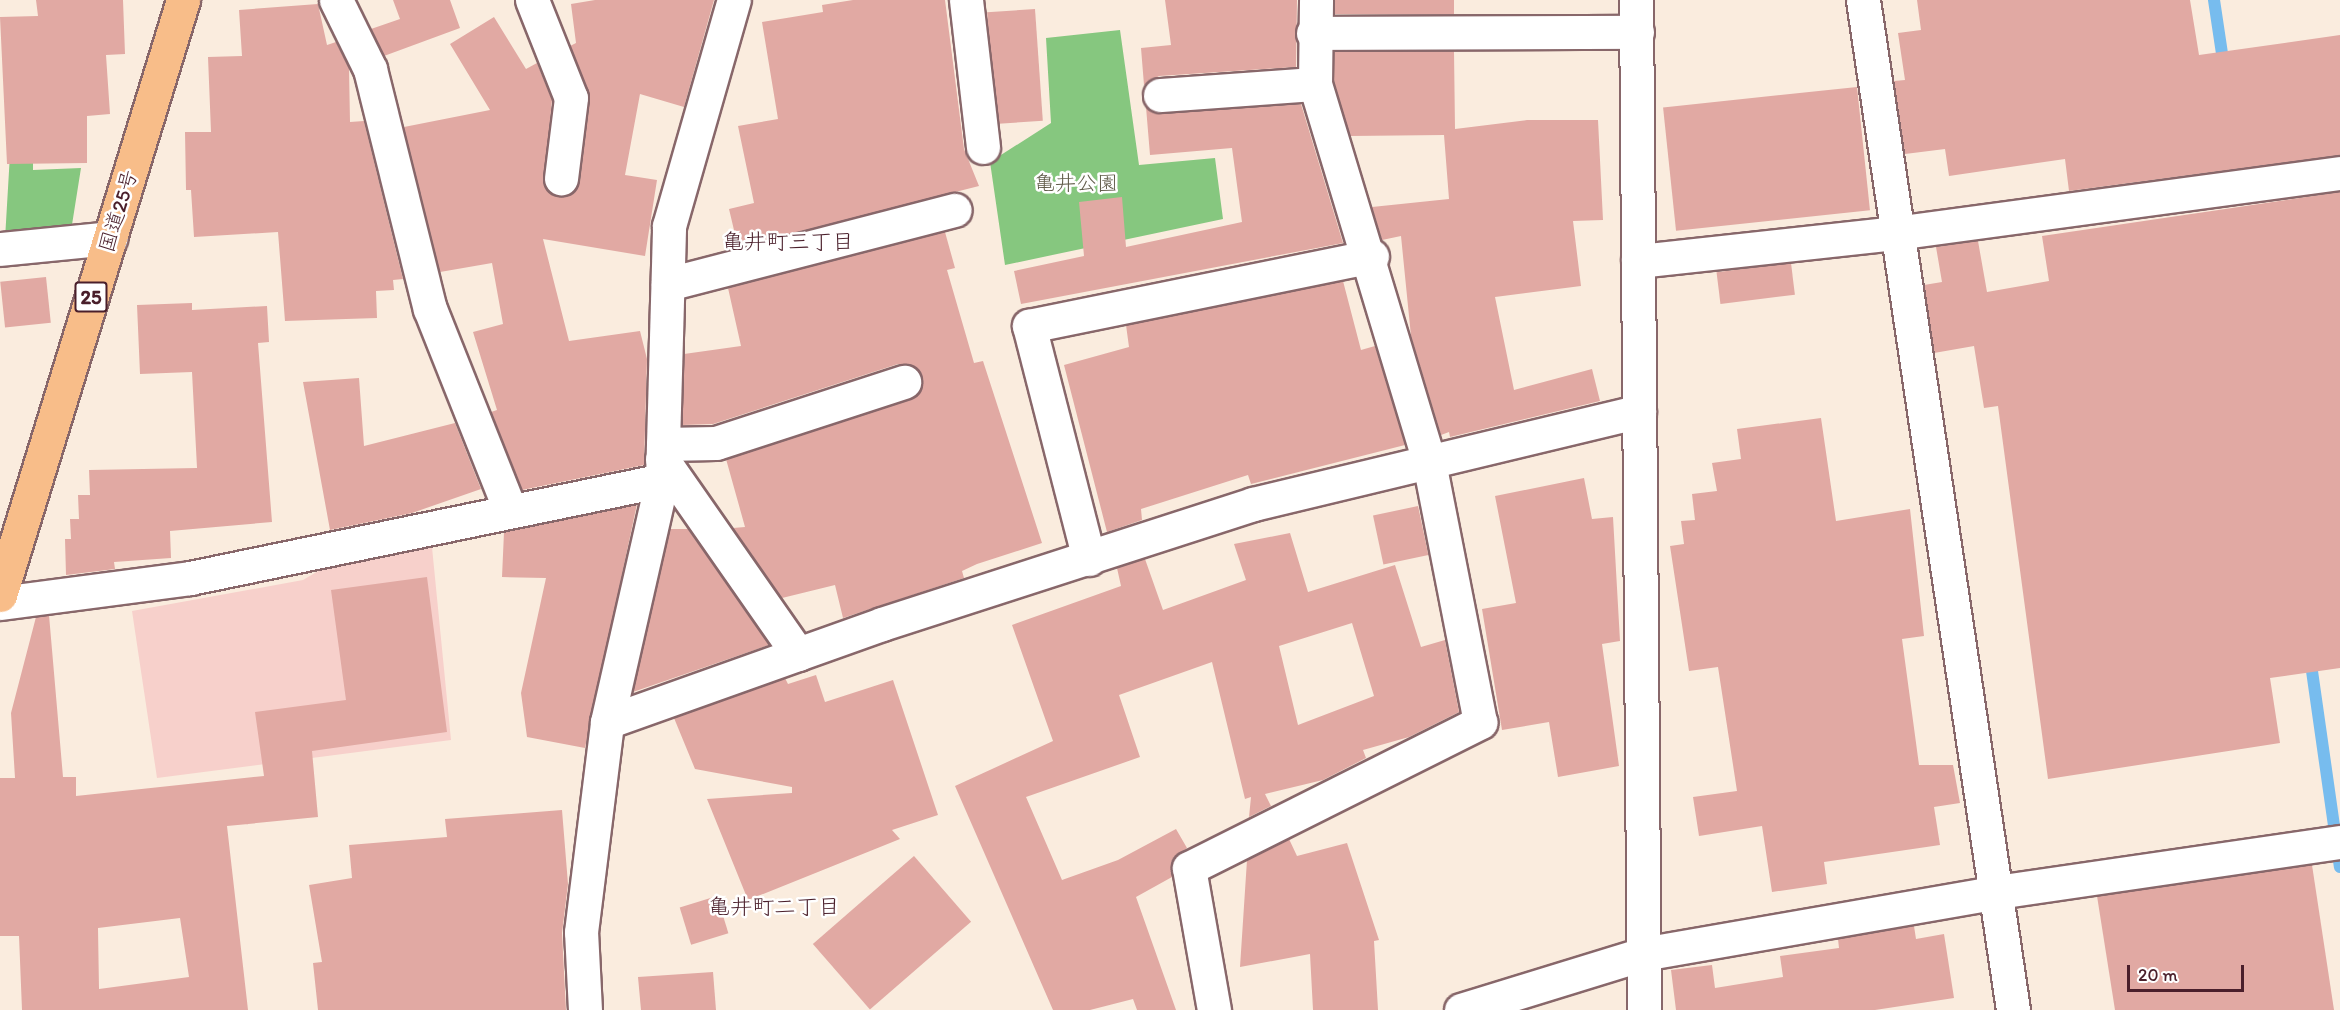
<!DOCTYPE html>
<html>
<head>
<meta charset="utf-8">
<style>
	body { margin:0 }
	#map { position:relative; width:2340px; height:1010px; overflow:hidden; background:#faecde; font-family:Itim,"Klee One",sans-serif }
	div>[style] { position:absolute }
	.built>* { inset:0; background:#f7d0cb }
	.green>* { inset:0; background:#86c77f }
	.stream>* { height:12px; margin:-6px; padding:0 6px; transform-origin:6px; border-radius:6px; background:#77bcee }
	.building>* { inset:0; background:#e1a9a3; transform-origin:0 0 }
	.roads { filter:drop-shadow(2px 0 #88676a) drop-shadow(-2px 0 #88676a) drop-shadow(0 2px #88676a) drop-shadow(0 -2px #88676a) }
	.minor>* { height:33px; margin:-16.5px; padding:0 16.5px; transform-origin:16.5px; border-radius:16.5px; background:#fff }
	.highway>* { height:33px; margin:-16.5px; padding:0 16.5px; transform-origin:16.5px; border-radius:16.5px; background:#f8bd89 }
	span { translate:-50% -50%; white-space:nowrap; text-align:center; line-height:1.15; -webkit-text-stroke:5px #fff; paint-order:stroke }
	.shield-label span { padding:2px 4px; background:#fff; border:2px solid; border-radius:4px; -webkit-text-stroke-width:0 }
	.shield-label { font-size:20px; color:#4a1f2b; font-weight:700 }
	.park-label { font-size:21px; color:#5f5a48 }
	.street-label { font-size:21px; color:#4a1f2b }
	.neighbourhood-label { font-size:22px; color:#4a1f2b }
	.scale { position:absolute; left:2127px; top:965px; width:117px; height:27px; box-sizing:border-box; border:3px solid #4a1f2b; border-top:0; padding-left:8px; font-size:18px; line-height:21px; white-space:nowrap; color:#4a1f2b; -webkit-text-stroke:4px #fff; paint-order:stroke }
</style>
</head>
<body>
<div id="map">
	<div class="built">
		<div style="clip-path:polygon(431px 537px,451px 740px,157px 778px,132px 611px,303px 580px,342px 557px)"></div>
	</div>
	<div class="green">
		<div style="clip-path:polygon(1120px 30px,1139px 165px,1215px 158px,1223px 219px,1005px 265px,990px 162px,1051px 123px,1046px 38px)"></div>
		<div style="clip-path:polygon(11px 137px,33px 138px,33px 170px,81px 168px,71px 231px,5px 239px)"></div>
	</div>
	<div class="stream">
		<div style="left:2214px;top:0;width:68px;rotate:81.5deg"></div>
		<div style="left:2310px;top:657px;width:212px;rotate:81.9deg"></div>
	</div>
	<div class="building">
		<div style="clip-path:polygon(36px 0,123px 0,125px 54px,106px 55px,110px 114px,87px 116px,87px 163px,7px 164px,0 17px,38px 16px)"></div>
		<div style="clip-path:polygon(393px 0,450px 0,460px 28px,384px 56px,371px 29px,400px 19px)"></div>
		<div style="clip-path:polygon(595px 0,714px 0,684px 107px,640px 94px,625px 175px,657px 180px,645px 256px,543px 239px,569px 341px,640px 331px,647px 359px,644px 465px,522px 490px,491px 412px,497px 410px,473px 332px,503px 324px,492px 263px,440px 272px,404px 127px,490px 110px,450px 44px,494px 17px,526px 69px,537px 63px,552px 100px,544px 185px,550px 193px,569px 195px,580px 180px,590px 100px,570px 46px,576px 43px,571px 4px)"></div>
		<div style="clip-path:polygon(853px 0,945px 0,964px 149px,979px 186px,738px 247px,729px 209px,754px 203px,738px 126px,778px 119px,762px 22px,823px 12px,822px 5px)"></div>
		<div style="clip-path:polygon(1165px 0,1297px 0,1296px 67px,1159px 76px,1144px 85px,1141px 48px,1171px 45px)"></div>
		<div style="left:1335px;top:0;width:119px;height:14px"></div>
		<div style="clip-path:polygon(1917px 0,2190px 0,2199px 55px,2340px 35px,2340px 155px,2069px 191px,2065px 159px,1949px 176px,1945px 149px,1905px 154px,1894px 81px,1905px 80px,1898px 33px,1921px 30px)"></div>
		<div style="clip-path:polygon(318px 4px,327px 45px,336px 42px,349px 68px,350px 122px,364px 121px,403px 279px,393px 280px,394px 290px,376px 291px,377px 318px,285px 321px,278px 232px,194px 237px,191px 190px,186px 190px,185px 132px,211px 132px,208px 57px,242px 56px,239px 10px)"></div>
		<div style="left:1035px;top:9px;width:112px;height:48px;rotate:86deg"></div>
		<div style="clip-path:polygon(1454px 51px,1455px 129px,1527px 120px,1598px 120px,1603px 220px,1573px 221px,1581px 286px,1495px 297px,1514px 390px,1592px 369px,1600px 401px,1450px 437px,1449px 432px,1441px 435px,1411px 336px,1401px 236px,1382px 240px,1372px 207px,1449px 199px,1444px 135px,1350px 136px,1334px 81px,1334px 52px)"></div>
		<div style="left:1857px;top:87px;width:124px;height:195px;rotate:84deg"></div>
		<div style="clip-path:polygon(1301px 104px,1343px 243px,1021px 304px,1014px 271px,1084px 256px,1079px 202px,1122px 197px,1126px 247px,1242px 222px,1232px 148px,1150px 155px,1146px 107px,1161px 114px)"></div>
		<div style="clip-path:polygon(2340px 192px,2340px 668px,2270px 678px,2280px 743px,2048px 779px,1998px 406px,1984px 408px,1974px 346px,1934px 353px,1924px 285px,1942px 282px,1936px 247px,1978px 241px,1987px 292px,2049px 281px,2042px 236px)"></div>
		<div style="clip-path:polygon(945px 232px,955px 268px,947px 270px,974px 363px,983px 361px,1042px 543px,977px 564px,962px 571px,964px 578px,843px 618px,835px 585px,782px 598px,733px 528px,745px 527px,726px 459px,910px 400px,922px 386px,922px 376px,908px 364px,898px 364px,713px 424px,682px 425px,684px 354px,741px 346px,728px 288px)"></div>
		<div style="left:1791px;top:263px;width:32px;height:75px;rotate:83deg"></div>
		<div style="left:46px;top:277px;width:46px;height:46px;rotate:84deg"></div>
		<div style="clip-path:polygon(1343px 281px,1361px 350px,1375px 346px,1405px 445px,1251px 484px,1248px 475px,1141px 509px,1142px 520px,1107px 532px,1064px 365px,1129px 347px,1126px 325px)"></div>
		<div style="clip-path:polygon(192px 303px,192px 310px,267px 306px,269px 342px,258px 343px,272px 522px,170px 531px,171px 558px,114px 562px,115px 569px,66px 575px,65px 539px,71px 539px,70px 519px,79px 519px,78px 495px,90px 495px,89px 470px,197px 468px,192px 372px,140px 374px,137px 305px)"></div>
		<div style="clip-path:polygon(359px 378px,364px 446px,455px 423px,481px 489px,412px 513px,330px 530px,303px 382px)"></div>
		<div style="clip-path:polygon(1821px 418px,1836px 521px,1910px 509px,1924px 636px,1902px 639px,1919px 765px,1953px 765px,1960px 803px,1934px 807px,1940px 845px,1824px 862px,1827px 884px,1772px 892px,1762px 826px,1699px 836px,1693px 797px,1737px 791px,1718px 667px,1689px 671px,1670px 546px,1684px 544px,1681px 521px,1695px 520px,1692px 494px,1717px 491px,1712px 463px,1741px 459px,1737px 429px)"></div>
		<div style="clip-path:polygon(1584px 478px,1592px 519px,1613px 517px,1620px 641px,1602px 644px,1619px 766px,1558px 777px,1549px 722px,1502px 730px,1482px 609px,1516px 603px,1495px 496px)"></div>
		<div style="clip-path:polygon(637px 504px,585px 748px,527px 737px,521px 693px,546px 578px,502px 577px,504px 532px)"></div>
		<div style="left:1418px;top:506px;width:50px;height:46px;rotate:78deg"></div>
		<div style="clip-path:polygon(670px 529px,688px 529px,769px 645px,633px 692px)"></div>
		<div style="clip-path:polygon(evenodd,1290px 533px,1308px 592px,1395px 565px,1421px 647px,1445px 640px,1459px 712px,1409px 737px,1363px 750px,1366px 758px,1323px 780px,1265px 794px,1271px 806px,1249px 817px,1251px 797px,1245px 799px,1212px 662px,1119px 695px,1140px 757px,1026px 797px,1062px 880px,1118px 860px,1176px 829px,1187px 848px,1173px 859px,1172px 877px,1136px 897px,1176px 1010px,1137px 1010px,1133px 999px,1090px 1010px,1053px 1010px,955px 786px,1053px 741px,1012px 625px,1121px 586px,1117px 568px,1145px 559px,1163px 610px,1246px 580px,1234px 544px,1290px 533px,1352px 623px,1374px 696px,1298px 725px,1279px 646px,1352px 623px)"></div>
		<div style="clip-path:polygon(evenodd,427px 577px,447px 732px,312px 751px,318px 817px,227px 826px,248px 1010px,22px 1010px,19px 936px,0 936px,0 778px,15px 778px,11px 713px,36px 617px,49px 615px,63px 777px,76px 777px,76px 796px,264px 776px,255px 712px,346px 700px,331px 590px,427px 577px,180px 918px,189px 977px,99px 989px,98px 928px,180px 918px)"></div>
		<div style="clip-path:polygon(816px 675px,825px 702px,893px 680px,938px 815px,892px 830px,900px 839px,748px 900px,707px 799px,792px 793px,792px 787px,695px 769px,674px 718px,785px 678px,788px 684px)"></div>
		<div style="clip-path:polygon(562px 810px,568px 884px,562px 933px,566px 1010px,318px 1010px,313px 963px,322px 962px,309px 885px,352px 878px,349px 845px,447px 837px,445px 819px)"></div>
		<div style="clip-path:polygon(1289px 839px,1297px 856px,1347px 843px,1379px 940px,1374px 941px,1378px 1010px,1313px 1010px,1310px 954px,1240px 967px,1247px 860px)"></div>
		<div style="left:914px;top:856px;width:87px;height:134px;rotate:49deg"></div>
		<div style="clip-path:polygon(2312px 865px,2334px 1010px,2115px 1010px,2097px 896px)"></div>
		<div style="left:717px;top:896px;width:39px;height:39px;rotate:73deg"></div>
		<div style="clip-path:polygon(1914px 926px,1916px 939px,1944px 934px,1954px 998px,1875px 1010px,1676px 1010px,1671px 970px,1712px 965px,1715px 988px,1783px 977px,1780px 956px,1839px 948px,1838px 939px)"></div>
		<div style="clip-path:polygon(713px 972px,716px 1010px,641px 1010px,638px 977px)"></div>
	</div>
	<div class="roads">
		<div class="minor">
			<div style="left:336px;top:0;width:77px;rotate:63.8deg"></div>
			<div style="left:370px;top:69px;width:247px;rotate:76deg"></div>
			<div style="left:430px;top:309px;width:214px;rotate:68.3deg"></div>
			<div style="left:532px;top:0;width:105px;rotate:68.3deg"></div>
			<div style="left:571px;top:98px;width:81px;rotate:97.1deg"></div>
			<div style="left:966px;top:0;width:148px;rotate:83.4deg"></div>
			<div style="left:1636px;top:0;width:1010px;rotate:89.55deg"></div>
			<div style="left:1863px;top:0;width:1021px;rotate:81.55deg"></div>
			<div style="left:1313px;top:33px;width:324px;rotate:-0.2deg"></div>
			<div style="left:1160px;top:95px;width:155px;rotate:-4.1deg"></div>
			<div style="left:0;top:249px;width:111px;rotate:-5.7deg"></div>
			<div style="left:1638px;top:261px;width:260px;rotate:-6.2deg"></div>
			<div style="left:1896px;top:233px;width:448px;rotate:-7.7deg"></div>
			<div style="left:668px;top:284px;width:296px;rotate:-14.5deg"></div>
			<div style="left:663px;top:444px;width:53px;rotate:-1.1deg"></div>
			<div style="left:716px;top:443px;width:198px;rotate:-18deg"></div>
			<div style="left:662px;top:459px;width:238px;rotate:55.1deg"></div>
			<div style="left:1089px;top:559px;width:241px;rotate:-104.4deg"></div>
			<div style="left:1029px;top:326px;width:350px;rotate:-11.5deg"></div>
			<div style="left:0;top:603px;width:192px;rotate:-7.5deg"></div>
			<div style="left:190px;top:578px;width:482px;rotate:-11.7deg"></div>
			<div style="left:607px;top:722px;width:292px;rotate:-19.6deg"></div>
			<div style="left:882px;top:624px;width:390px;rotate:-17.9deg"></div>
			<div style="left:1253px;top:504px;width:397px;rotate:-13.5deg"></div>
			<div style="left:585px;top:1010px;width:78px;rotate:-92.9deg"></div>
			<div style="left:581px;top:932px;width:212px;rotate:-82.9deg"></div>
			<div style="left:607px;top:722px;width:248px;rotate:-77.2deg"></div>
			<div style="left:662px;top:480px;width:254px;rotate:-88.4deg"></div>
			<div style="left:669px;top:226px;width:235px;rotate:-74deg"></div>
			<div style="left:1214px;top:1010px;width:144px;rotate:-100deg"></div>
			<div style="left:1189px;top:868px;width:326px;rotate:-26.6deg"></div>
			<div style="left:1480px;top:722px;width:269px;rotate:-101.1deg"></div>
			<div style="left:1428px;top:458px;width:391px;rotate:-106.8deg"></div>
			<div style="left:1315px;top:84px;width:84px;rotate:-89.3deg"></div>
			<div style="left:1461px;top:1010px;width:190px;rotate:-17.1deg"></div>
			<div style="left:1643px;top:954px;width:359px;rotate:-9.9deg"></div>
			<div style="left:1997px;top:892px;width:347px;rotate:-8.3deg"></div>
		</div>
		<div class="highway">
			<div style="left:0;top:595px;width:623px;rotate:-72.9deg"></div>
		</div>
	</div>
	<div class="shield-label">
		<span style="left:91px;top:297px">25</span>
	</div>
	<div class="park-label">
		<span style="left:1076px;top:183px">亀井公園</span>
	</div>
	<div class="street-label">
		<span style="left:118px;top:211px;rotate:-73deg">国道25号</span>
	</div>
	<div class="neighbourhood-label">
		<span style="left:788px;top:242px">亀井町三丁目</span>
		<span style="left:774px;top:907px">亀井町二丁目</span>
	</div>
	<div class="scale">20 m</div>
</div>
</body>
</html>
